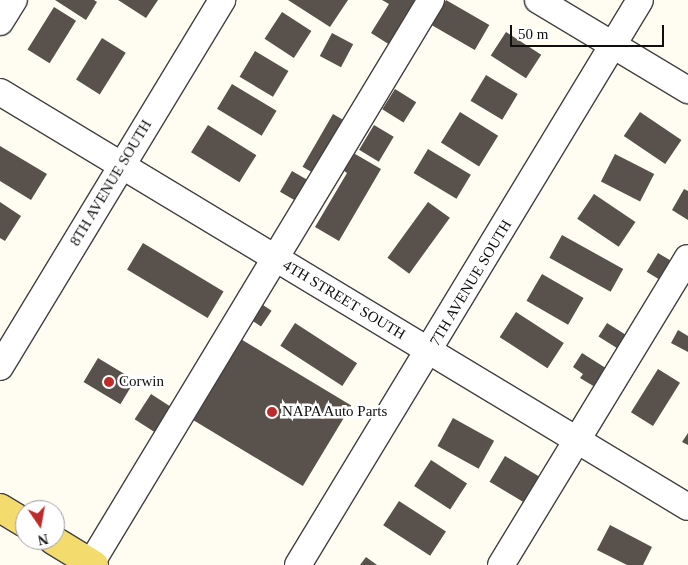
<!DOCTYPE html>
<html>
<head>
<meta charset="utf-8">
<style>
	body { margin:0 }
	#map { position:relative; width:688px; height:565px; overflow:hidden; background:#fffdf2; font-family:Georgia,serif }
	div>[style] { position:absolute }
	.building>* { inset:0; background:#58514c; transform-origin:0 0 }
	.roads { filter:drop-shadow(1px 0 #424242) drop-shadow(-1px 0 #424242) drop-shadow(0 1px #424242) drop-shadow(0 -1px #424242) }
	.minor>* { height:26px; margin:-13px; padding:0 13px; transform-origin:13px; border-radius:13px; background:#fff }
	.major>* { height:28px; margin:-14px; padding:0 14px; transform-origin:14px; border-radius:14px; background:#f4db6d }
	.dots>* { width:14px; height:14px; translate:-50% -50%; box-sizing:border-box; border:2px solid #fff; border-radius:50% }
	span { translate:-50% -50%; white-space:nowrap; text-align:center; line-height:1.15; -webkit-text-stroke:5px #fff; paint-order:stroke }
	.street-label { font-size:15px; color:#0f0f0f }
	.poi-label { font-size:15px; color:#0f0f0f }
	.left { translate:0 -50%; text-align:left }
	.north { position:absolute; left:15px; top:500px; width:50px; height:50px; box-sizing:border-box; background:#fff; border:1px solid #9f9f9f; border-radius:50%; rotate:168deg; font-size:14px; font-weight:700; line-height:20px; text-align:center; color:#0f0f0f }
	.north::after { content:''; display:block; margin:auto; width:18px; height:22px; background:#bd2c2a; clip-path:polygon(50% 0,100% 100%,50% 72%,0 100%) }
	.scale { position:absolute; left:510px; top:25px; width:154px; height:22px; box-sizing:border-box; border:2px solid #0f0f0f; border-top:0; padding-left:6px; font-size:15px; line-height:18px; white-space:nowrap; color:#0f0f0f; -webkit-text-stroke:4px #fff; paint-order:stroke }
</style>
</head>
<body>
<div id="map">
	<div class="building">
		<div style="clip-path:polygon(55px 0,94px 0,97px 2px,86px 20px)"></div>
		<div style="clip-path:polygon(118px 0,158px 0,146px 18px)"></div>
		<div style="clip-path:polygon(288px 0,348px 0,330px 27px)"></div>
		<div style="clip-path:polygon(382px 0,417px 0,390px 45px,371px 33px,389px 4px)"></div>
		<div style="left:446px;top:0;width:50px;height:29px;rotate:30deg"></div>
		<div style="left:54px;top:7px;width:26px;height:50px;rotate:32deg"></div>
		<div style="left:282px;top:12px;width:35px;height:32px;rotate:33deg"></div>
		<div style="left:506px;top:32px;width:42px;height:28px;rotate:33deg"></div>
		<div style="left:332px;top:33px;width:24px;height:26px;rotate:28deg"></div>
		<div style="left:102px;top:38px;width:28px;height:49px;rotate:32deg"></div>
		<div style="left:255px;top:51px;width:39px;height:30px;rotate:31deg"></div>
		<div style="left:486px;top:75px;width:37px;height:30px;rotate:31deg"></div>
		<div style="left:232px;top:84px;width:52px;height:29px;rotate:31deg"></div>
		<div style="left:395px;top:89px;width:25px;height:24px;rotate:32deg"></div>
		<div style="left:460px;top:112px;width:45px;height:36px;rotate:32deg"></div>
		<div style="left:640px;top:112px;width:50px;height:29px;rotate:34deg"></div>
		<div style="left:333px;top:114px;width:14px;height:61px;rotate:30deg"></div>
		<div style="left:208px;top:125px;width:57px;height:32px;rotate:32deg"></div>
		<div style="left:374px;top:125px;width:23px;height:29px;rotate:31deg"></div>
		<div style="clip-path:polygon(0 146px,47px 174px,31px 200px,0 181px)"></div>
		<div style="left:428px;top:149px;width:50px;height:28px;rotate:31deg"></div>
		<div style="clip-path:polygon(350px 151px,381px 169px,339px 241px,315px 227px,347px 173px,340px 168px)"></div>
		<div style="left:615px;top:154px;width:44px;height:31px;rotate:27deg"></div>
		<div style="left:292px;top:171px;width:20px;height:24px;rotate:30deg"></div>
		<div style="clip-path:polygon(684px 189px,688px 191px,688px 220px,672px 210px)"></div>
		<div style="left:594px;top:194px;width:50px;height:30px;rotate:34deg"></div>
		<div style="clip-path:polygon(0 202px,21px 216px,5px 241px,0 238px)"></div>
		<div style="left:428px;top:202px;width:27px;height:69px;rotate:36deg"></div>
		<div style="left:562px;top:235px;width:70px;height:26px;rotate:29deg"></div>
		<div style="left:143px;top:243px;width:94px;height:31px;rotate:31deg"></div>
		<div style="left:658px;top:253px;width:21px;height:22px;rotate:31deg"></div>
		<div style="left:542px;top:274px;width:48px;height:31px;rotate:30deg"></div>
		<div style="left:260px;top:303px;width:14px;height:19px;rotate:34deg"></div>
		<div style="left:516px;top:312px;width:57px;height:30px;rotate:33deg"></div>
		<div style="left:295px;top:323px;width:74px;height:27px;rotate:33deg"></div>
		<div style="left:607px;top:323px;width:22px;height:16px;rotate:32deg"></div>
		<div style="clip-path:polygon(678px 330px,688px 336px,688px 352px,671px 343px)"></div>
		<div style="left:239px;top:338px;width:131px;height:94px;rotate:31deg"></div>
		<div style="clip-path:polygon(582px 353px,612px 372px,600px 390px,580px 378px,583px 374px,573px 367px)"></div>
		<div style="left:98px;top:358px;width:43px;height:28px;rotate:31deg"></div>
		<div style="left:658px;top:369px;width:26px;height:51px;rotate:32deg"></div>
		<div style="left:151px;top:394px;width:24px;height:30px;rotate:33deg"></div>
		<div style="left:453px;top:418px;width:47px;height:32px;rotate:29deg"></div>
		<div style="clip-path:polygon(688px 433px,688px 445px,682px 442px)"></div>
		<div style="left:505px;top:456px;width:50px;height:30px;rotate:31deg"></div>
		<div style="left:431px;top:460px;width:43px;height:31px;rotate:33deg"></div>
		<div style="left:399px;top:501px;width:56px;height:29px;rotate:33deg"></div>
		<div style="clip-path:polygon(610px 525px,652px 547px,643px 565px,627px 565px,597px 550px)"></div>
		<div style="clip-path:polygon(366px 557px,377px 565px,360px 565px)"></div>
	</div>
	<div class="roads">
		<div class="minor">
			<div style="left:538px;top:0;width:175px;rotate:31deg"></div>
			<div style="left:0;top:22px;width:26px;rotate:-58deg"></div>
			<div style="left:0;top:92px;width:803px;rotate:31.1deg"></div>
			<div style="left:0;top:367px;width:429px;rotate:-58.8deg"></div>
			<div style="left:90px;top:565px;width:660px;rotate:-58.89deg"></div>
			<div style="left:298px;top:565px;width:660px;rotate:-58.81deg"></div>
			<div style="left:501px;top:565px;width:359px;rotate:-58.7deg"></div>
		</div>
		<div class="major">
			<div style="left:0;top:508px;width:29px;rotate:31deg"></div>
			<div style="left:53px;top:540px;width:48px;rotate:31.4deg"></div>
		</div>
	</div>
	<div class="dots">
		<div style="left:109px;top:382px;background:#bd2c2a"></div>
		<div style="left:272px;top:412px;background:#bd2c2a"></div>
	</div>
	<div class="street-label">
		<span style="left:111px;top:183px;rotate:-59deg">8TH AVENUE SOUTH</span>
		<span style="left:471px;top:283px;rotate:-59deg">7TH AVENUE SOUTH</span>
		<span style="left:344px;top:300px;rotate:31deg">4TH STREET SOUTH</span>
	</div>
	<div class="poi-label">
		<span class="left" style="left:119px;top:382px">Corwin</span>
		<span class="left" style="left:282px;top:412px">NAPA Auto Parts</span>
	</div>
	<div class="north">N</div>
	<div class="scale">50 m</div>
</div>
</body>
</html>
